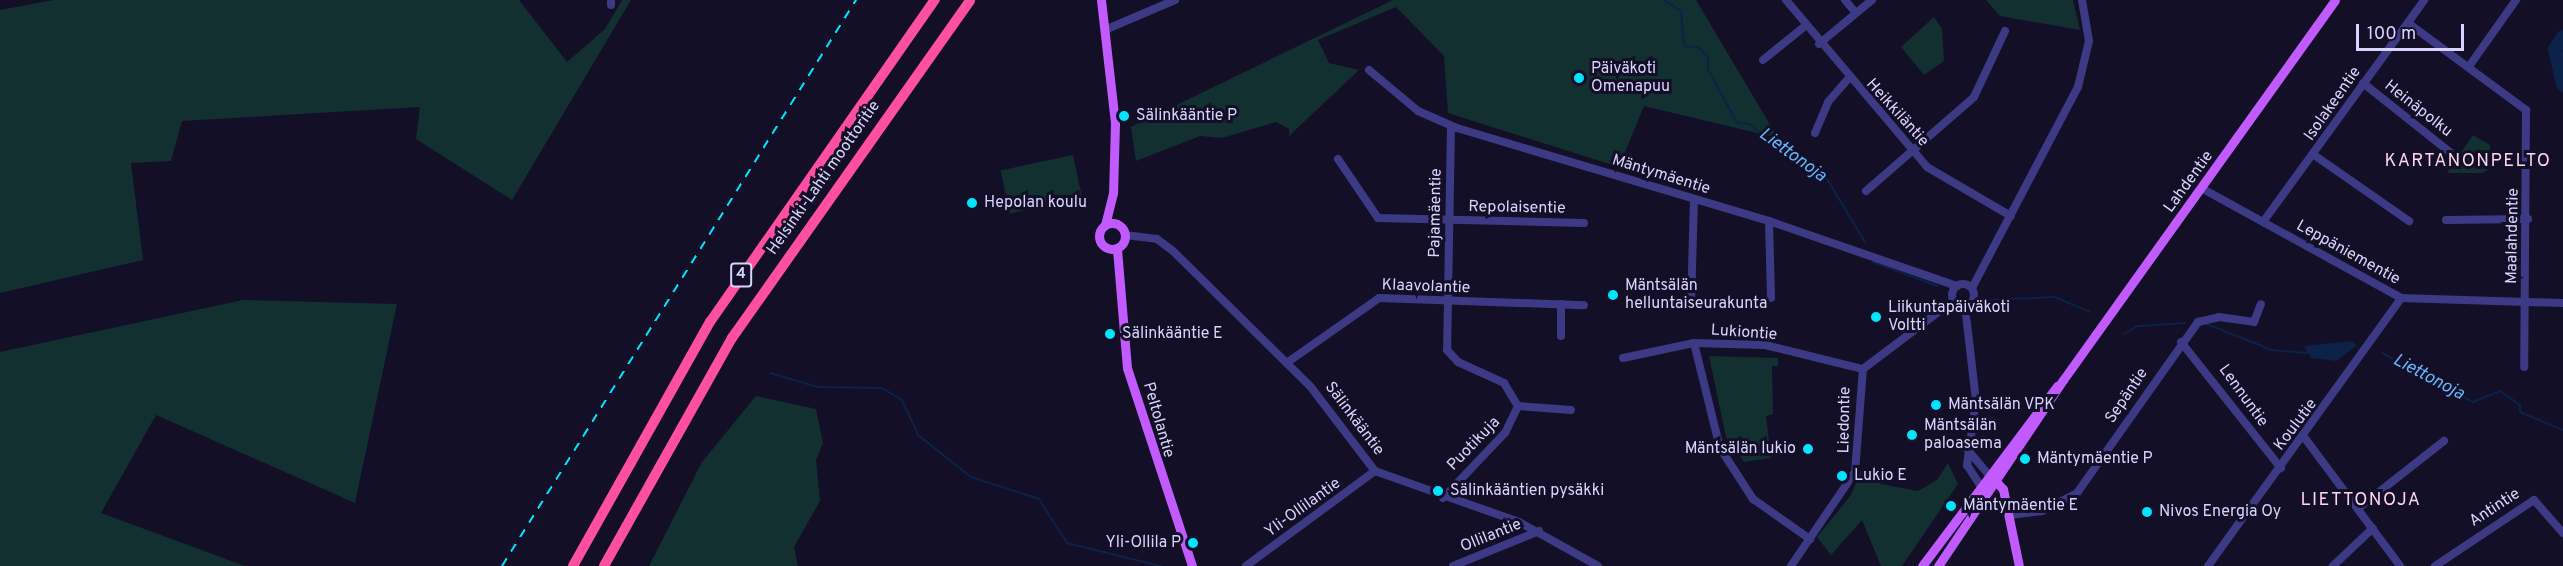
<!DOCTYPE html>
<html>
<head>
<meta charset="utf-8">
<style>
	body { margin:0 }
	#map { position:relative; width:2563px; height:566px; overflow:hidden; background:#130f26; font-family:Overpass,sans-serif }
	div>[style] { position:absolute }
	.green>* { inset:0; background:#12302f; transform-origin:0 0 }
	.water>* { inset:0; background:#0c2248 }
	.stream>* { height:2px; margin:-1px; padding:0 1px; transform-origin:1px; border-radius:1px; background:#0c2248 }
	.river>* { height:14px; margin:-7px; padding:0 7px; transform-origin:7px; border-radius:7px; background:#0c2248 }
	.minor>* { height:8px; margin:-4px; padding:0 4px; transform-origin:4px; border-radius:4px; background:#3d3a85 }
	.minor>.ring { margin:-4px; padding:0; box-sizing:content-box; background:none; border:8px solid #3d3a85; border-radius:50% }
	.major>* { height:9px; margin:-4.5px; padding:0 4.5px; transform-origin:4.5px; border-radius:4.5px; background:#c25bff }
	.major>.ring { margin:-4.5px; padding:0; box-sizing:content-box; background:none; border:9px solid #c25bff; border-radius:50% }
	.highway>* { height:10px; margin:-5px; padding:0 5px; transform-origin:5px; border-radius:5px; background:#ff4fa3 }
	.rail>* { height:2px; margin-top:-1px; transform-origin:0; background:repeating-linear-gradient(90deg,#00e5ff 0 9px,transparent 0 17px) }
	.dots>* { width:16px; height:16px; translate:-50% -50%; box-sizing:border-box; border:3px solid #130f26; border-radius:50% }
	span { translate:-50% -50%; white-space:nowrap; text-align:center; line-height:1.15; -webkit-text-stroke:6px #130f26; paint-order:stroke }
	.shield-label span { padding:2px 4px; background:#130f26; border:2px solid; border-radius:4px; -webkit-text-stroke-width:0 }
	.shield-label { font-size:15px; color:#d9d4ff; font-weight:700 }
	.poi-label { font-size:16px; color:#d9d4ff }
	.left { translate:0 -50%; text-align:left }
	.right { translate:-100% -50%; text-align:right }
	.street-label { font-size:16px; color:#d9d4ff }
	.water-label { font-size:18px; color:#62b6ff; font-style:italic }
	.neighbourhood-label { font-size:18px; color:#ffd6f0; letter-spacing:1.5px }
	.scale { position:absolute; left:2356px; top:24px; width:108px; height:27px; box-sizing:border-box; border:3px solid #d9d4ff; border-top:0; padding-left:8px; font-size:18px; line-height:21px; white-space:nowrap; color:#d9d4ff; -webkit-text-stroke:4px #130f26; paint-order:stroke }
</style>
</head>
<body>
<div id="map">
	<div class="green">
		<div style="clip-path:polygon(54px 0,519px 0,567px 62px,605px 29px,622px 0,631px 0,512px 200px,416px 139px,420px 107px,182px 121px,171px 161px,131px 163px,143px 260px,0 293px,0 10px)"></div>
		<div style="clip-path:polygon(1393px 0,1696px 0,1778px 138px,1644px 106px,1619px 167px,1448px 113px,1444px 56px,1396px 7px,1318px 40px,1329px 63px,1359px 70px,1289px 136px,1289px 129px,1276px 122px,1222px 138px,1200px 136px,1136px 161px,1131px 127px)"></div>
		<div style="clip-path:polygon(1986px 0,2073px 0,2080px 30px,2000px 16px)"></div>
		<div style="clip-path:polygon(1934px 17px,1942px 29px,1944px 61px,1924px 75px,1901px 47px)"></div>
		<div style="clip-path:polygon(2473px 135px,2490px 145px,2491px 167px,2483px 173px,2447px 173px)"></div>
		<div style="left:1073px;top:155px;width:44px;height:74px;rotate:78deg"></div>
		<div style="clip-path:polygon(243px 300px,397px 304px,355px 503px,156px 415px,101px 513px,245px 566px,0 566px,0 352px)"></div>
		<div style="clip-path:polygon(1709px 356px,1778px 358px,1778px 366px,1772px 366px,1773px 414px,1766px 416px,1771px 458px,1744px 462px,1726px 437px)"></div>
		<div style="clip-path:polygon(756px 396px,816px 409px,823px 443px,816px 460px,820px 501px,794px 547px,798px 566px,649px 566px,702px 462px)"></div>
		<div style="clip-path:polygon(1948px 463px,1958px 484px,1902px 566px,1881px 566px,1862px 520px,1831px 555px,1817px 537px,1851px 495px,1862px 468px,1881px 484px,1918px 491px,1937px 480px)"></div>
	</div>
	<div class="water">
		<div style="clip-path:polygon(2352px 341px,2357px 345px,2337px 361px,2311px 358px,2304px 346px)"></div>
	</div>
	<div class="stream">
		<div style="left:1664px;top:0;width:20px;rotate:33deg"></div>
		<div style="left:1681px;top:11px;width:35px;rotate:85deg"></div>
		<div style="left:1684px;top:46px;width:15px;rotate:8deg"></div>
		<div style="left:1699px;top:48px;width:13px;rotate:45deg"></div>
		<div style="left:1708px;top:57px;width:12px;rotate:90deg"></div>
		<div style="left:1708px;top:69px;width:61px;rotate:61.8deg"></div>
		<div style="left:1737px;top:123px;width:12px;rotate:5deg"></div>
		<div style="left:1749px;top:124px;width:66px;rotate:39.5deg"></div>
		<div style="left:1800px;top:166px;width:11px"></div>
		<div style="left:1811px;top:166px;width:21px;rotate:39deg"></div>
		<div style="left:1827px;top:179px;width:74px;rotate:58.9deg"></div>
		<div style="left:1873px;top:262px;width:69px;rotate:20.3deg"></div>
		<div style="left:1987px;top:300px;width:68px;rotate:-2.5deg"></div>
		<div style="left:2055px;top:297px;width:38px;rotate:23deg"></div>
		<div style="left:2204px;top:323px;width:73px;rotate:21.7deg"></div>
		<div style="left:2272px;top:350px;width:35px;rotate:5deg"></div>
		<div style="left:2124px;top:334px;width:16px;rotate:-30deg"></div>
		<div style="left:2138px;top:326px;width:47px;rotate:-3.7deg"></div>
		<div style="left:2382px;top:353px;width:103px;rotate:28.3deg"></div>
		<div style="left:2473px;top:402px;width:29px;rotate:-22deg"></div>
		<div style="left:2500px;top:391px;width:24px;rotate:35deg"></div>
		<div style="left:2520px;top:405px;width:7px;rotate:90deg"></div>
		<div style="left:2520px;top:412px;width:47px;rotate:22.7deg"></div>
		<div style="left:770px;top:373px;width:50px;rotate:16.3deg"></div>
		<div style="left:818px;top:387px;width:64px;rotate:0.9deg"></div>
		<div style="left:882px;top:388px;width:23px;rotate:31deg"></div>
		<div style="left:902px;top:400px;width:38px;rotate:65deg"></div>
		<div style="left:918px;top:435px;width:68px;rotate:38.4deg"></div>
		<div style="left:971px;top:477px;width:71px;rotate:17.9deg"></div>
		<div style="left:1039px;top:499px;width:52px;rotate:57.5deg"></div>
		<div style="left:1067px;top:543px;width:96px;rotate:13.9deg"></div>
	</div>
	<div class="river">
		<div style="left:2563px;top:37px;width:14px;rotate:124deg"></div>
		<div style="left:2555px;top:49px;width:37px;rotate:77deg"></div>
	</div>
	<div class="minor">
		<div style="left:611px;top:0;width:5px;rotate:90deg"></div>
		<div style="left:1786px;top:0;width:219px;rotate:49.8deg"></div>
		<div style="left:1927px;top:167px;width:97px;rotate:30.3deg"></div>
		<div style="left:1845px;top:0;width:17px;rotate:50deg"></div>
		<div style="left:2408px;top:23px;width:147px;rotate:36.4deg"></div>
		<div style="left:2526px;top:110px;width:257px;rotate:90.4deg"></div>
		<div style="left:1107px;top:29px;width:74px;rotate:-23.1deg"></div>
		<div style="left:1819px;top:44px;width:69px;rotate:-39.7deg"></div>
		<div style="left:1763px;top:60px;width:54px;rotate:-39deg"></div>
		<div style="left:2470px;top:65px;width:80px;rotate:-54.7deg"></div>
		<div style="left:1369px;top:70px;width:64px;rotate:39.9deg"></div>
		<div style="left:1418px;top:111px;width:43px;rotate:23.6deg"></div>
		<div style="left:1457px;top:128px;width:326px;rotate:16.6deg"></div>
		<div style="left:1769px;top:221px;width:199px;rotate:19.1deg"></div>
		<div style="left:2363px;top:83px;width:119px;rotate:38.5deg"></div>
		<div style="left:1451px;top:126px;width:224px;rotate:91deg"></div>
		<div style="left:1447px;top:350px;width:16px;rotate:47deg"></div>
		<div style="left:1458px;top:362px;width:51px;rotate:24.5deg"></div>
		<div style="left:1504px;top:383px;width:27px;rotate:59deg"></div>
		<div style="left:1518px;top:406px;width:53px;rotate:4.3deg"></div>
		<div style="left:1815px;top:133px;width:34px;rotate:-67deg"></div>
		<div style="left:1828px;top:102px;width:30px;rotate:-49deg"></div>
		<div style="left:2314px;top:155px;width:116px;rotate:34.8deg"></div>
		<div style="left:1338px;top:159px;width:71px;rotate:55.9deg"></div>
		<div style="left:1378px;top:218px;width:206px;rotate:1.4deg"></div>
		<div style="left:2203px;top:189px;width:226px;rotate:28.8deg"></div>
		<div style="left:2401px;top:298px;width:162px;rotate:1.8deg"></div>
		<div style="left:1866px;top:191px;width:143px;rotate:-41deg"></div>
		<div style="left:1974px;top:97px;width:73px;rotate:-64.8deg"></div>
		<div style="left:2446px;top:220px;width:82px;rotate:-0.7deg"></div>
		<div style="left:1769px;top:221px;width:77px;rotate:88.5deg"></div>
		<div style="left:2263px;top:222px;width:274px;rotate:-54deg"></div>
		<div style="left:1125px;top:235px;width:32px;rotate:7deg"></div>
		<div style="left:1157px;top:239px;width:20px;rotate:37deg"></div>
		<div style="left:1173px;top:251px;width:192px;rotate:44.6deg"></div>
		<div style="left:1310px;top:386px;width:107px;rotate:52.6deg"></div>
		<div style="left:1375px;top:471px;width:153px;rotate:19.5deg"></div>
		<div style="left:1519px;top:522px;width:90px;rotate:29.1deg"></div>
		<div class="ring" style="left:1952px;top:284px;width:14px;height:14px"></div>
		<div style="left:1972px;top:288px;width:227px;rotate:-62.2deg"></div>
		<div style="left:2078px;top:87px;width:47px;rotate:-76.6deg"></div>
		<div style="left:2089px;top:41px;width:42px;rotate:-99.7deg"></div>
		<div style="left:1691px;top:306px;width:106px;rotate:-88.4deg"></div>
		<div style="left:1965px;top:306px;width:96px;rotate:83.4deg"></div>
		<div style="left:1976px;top:401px;width:65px;rotate:98deg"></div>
		<div style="left:1967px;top:465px;width:24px;rotate:57deg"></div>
		<div style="left:1561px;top:336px;width:32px;rotate:-90deg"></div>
		<div style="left:2181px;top:342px;width:161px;rotate:51.6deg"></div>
		<div style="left:1694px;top:343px;width:108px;rotate:76.1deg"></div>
		<div style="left:1720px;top:448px;width:61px;rotate:57.1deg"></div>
		<div style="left:1753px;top:499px;width:70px;rotate:35.1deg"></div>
		<div style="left:1623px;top:358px;width:73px;rotate:-11.9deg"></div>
		<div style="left:1694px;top:343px;width:71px;rotate:1.6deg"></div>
		<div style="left:1765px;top:345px;width:101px;rotate:13.8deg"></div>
		<div style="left:1288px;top:362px;width:111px;rotate:-35.1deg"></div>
		<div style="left:1379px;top:298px;width:205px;rotate:2deg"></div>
		<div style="left:2304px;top:437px;width:161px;rotate:53.3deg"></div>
		<div style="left:1967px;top:449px;width:33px;rotate:50deg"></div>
		<div style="left:1443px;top:498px;width:90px;rotate:-46.4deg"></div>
		<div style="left:1505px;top:433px;width:30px;rotate:-64deg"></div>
		<div style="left:2360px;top:507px;width:107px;rotate:-38.2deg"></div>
		<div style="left:2010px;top:515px;width:32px;rotate:-7deg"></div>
		<div style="left:2042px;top:511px;width:39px;rotate:-27deg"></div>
		<div style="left:2077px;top:493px;width:209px;rotate:-54.7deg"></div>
		<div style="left:2198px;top:322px;width:22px;rotate:-13deg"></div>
		<div style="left:2219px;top:317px;width:35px;rotate:8deg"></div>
		<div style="left:2254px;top:322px;width:19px;rotate:-69deg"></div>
		<div style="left:1246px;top:566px;width:160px;rotate:-36.4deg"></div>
		<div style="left:1453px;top:566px;width:93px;rotate:-22.1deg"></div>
		<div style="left:1791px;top:566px;width:114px;rotate:-55.8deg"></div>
		<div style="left:1855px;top:472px;width:103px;rotate:-85.6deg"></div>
		<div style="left:1863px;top:369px;width:113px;rotate:-37.1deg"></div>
		<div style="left:2208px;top:566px;width:330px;rotate:-54.2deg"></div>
		<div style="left:2333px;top:566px;width:55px;rotate:-43.5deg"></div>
		<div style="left:2435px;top:566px;width:119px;rotate:-33.7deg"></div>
		<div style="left:2534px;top:500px;width:44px;rotate:48.7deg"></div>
	</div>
	<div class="major">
		<div style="left:1101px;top:0;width:124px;rotate:83.5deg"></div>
		<div style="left:1115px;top:123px;width:70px;rotate:91.6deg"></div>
		<div style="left:1113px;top:193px;width:33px;rotate:104deg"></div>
		<div class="ring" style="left:1099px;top:223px;width:17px;height:17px"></div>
		<div style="left:1117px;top:249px;width:119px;rotate:85.2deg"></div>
		<div style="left:1127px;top:368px;width:208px;rotate:71.8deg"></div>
		<div style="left:1993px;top:478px;width:15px;rotate:48deg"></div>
		<div style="left:2003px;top:489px;width:79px;rotate:78.3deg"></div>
		<div style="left:1922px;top:566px;width:225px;rotate:-53.1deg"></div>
		<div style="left:1938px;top:566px;width:224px;rotate:-56.1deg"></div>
		<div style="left:2063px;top:380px;width:467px;rotate:-54.4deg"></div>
	</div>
	<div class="highway">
		<div style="left:573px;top:566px;width:280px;rotate:-60.7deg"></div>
		<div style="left:710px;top:322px;width:393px;rotate:-55.1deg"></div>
		<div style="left:604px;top:566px;width:261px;rotate:-60.7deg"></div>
		<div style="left:732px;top:338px;width:413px;rotate:-54.8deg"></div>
	</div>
	<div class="rail">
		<div style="left:502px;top:566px;width:668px;rotate:-57.98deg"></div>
	</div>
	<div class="dots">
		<div style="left:1579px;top:78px;background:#00e5ff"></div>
		<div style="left:1124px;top:116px;background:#00e5ff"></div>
		<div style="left:972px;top:203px;background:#00e5ff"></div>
		<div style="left:1613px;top:295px;background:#00e5ff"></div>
		<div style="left:1876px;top:317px;background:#00e5ff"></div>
		<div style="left:1110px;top:334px;background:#00e5ff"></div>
		<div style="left:1936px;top:405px;background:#00e5ff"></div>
		<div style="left:1912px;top:435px;background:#00e5ff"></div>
		<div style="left:1808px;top:449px;background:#00e5ff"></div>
		<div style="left:2025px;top:459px;background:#00e5ff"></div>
		<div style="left:1842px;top:476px;background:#00e5ff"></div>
		<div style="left:1438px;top:491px;background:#00e5ff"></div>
		<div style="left:1951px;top:506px;background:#00e5ff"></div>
		<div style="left:2147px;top:512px;background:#00e5ff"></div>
		<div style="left:1193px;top:543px;background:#00e5ff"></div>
	</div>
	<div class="shield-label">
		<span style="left:741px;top:275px">4</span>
	</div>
	<div class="poi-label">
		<span class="left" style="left:1591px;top:78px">Päiväkoti<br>Omenapuu</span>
		<span class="left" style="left:1136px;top:116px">Sälinkääntie P</span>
		<span class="left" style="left:984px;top:203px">Hepolan koulu</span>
		<span class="left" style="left:1625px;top:295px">Mäntsälän<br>helluntaiseurakunta</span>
		<span class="left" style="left:1888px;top:317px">Liikuntapäiväkoti<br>Voltti</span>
		<span class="left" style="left:1122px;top:334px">Sälinkääntie E</span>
		<span class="left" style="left:1948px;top:405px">Mäntsälän VPK</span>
		<span class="left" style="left:1924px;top:435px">Mäntsälän<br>paloasema</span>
		<span class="right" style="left:1796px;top:449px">Mäntsälän lukio</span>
		<span class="left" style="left:2037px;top:459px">Mäntymäentie P</span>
		<span class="left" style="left:1854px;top:476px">Lukio E</span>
		<span class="left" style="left:1450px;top:491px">Sälinkääntien pysäkki</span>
		<span class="left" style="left:1963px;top:506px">Mäntymäentie E</span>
		<span class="left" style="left:2159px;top:512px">Nivos Energia Oy</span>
		<span class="right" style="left:1181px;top:543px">Yli-Ollila P</span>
	</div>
	<div class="street-label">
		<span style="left:2333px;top:104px;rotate:-55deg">Isolakeentie</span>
		<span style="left:2418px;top:109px;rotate:38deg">Heinäpolku</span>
		<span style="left:1897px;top:113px;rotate:48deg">Heikkiläntie</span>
		<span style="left:1661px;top:175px;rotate:17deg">Mäntymäentie</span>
		<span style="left:824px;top:178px;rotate:-55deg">Helsinki-Lahti moottoritie</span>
		<span style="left:2189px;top:182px;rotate:-54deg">Lahdentie</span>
		<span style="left:1517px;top:208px;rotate:1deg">Repolaisentie</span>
		<span style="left:1436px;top:213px;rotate:-89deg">Pajamäentie</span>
		<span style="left:2513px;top:236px;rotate:-89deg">Maalahdentie</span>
		<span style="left:2348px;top:253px;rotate:29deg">Leppäniementie</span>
		<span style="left:1426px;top:287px;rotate:2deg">Klaavolantie</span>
		<span style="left:1744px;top:333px;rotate:4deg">Lukiontie</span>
		<span style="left:2127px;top:396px;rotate:-56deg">Sepäntie</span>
		<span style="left:2243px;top:396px;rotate:54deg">Lennuntie</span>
		<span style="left:1354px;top:419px;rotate:53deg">Sälinkääntie</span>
		<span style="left:1158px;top:420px;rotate:74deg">Peltolantie</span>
		<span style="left:1845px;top:420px;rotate:-89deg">Liedontie</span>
		<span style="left:2296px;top:425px;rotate:-53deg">Koulutie</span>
		<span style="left:1474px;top:444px;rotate:-46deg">Puotikuja</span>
		<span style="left:1303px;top:508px;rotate:-36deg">Yli-Ollilantie</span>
		<span style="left:2495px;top:508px;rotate:-33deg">Antintie</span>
		<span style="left:1491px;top:536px;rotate:-22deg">Ollilantie</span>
	</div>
	<div class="water-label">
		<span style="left:1792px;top:156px;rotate:36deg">Liettonoja</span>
		<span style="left:2428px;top:378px;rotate:28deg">Liettonoja</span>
	</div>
	<div class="neighbourhood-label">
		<span style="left:2468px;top:162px">KARTANONPELTO</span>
		<span style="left:2361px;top:501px">LIETTONOJA</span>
	</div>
	<div class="scale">100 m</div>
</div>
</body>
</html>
